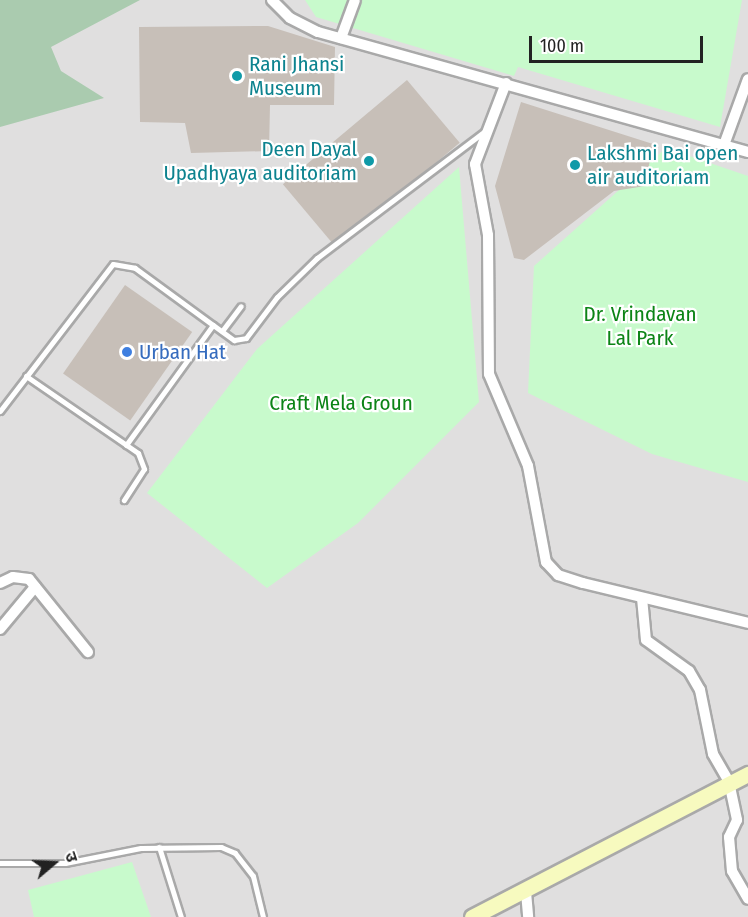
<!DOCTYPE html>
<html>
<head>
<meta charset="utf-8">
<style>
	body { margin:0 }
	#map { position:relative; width:748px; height:917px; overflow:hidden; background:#f2efe9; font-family:"Fira Sans Condensed","Noto Sans Devanagari",sans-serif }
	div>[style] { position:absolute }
	.residential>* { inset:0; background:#e0dfdf; transform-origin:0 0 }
	.cemetery>* { inset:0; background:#aacbaf }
	.park>* { inset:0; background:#c8facc }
	.building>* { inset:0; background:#c7bfb8; transform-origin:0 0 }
	.roads { filter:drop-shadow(2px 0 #a9a9a9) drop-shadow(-2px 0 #a9a9a9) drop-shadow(0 2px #a9a9a9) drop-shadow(0 -2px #a9a9a9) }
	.lane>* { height:5px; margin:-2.5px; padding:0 2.5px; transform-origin:2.5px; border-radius:2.5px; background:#fff }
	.street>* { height:10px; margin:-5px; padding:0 5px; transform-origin:5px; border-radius:5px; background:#fff }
	.secondary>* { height:15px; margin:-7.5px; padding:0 7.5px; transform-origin:7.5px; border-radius:7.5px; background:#f7fabf }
	.dots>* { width:16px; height:16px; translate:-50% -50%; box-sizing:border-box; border:3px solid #fff; border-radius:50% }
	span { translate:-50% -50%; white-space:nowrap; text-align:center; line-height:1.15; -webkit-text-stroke:4.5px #fff; paint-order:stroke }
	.culture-label { font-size:21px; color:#0d838f }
	.left { translate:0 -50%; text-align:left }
	.right { translate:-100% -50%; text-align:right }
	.park-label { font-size:21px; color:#0c8416 }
	.shop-label { font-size:21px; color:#366cbe }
	.north { position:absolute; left:24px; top:833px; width:60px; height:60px; -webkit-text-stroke:4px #fff; paint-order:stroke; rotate:71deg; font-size:16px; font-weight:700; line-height:24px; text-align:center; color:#222 }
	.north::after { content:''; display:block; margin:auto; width:21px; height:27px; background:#222; clip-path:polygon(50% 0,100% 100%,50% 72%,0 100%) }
	.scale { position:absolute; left:529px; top:36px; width:174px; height:27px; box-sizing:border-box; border:3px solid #222; border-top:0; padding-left:8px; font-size:18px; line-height:21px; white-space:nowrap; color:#222; -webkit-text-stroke:4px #fff; paint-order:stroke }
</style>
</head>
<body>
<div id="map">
	<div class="residential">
		<div style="left:0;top:0;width:748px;height:917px"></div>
	</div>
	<div class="cemetery">
		<div style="clip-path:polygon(0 0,140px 0,51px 47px,61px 71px,104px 98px,0 127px)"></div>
	</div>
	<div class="park">
		<div style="clip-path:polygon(305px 0,742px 0,720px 127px,518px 67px,514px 76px,316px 17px)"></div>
		<div style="clip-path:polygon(666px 148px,748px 176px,748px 482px,652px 454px,528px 393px,534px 266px)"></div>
		<div style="clip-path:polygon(459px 167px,479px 402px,358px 523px,267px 588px,147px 493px,257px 349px)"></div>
		<div style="clip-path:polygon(132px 862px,151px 917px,34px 917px,28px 890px)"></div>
	</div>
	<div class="building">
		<div style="clip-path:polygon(268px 26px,335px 47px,334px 105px,270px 105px,269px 151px,191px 153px,185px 123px,140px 122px,139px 27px)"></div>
		<div style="left:407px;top:80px;width:82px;height:162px;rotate:50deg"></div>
		<div style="clip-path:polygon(521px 102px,653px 144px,645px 186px,614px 191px,524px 260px,514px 258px,495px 186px)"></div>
		<div style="left:125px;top:285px;width:82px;height:108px;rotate:35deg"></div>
	</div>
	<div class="roads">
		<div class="lane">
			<div style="left:222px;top:331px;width:31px;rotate:-53deg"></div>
			<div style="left:26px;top:376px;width:136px;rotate:34.5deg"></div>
			<div style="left:138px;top:453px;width:17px;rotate:69deg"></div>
			<div style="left:144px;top:469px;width:37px;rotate:123deg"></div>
			<div style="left:0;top:411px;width:185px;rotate:-52.5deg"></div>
			<div style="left:113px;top:264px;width:22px;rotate:10deg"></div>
			<div style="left:135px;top:268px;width:97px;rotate:36.2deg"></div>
			<div style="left:126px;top:445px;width:148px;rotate:-54.1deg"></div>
			<div style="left:213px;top:325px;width:26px;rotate:36deg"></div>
			<div style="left:234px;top:340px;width:12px;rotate:-9deg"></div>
			<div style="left:246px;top:338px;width:51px;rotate:-52.9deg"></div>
			<div style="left:277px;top:297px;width:56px;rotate:-44.3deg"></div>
			<div style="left:317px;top:258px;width:211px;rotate:-37.1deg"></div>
			<div style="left:159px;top:847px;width:73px;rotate:72.6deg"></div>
			<div style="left:0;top:863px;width:65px"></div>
			<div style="left:65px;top:863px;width:77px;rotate:-11.2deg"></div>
			<div style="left:141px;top:848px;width:80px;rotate:-0.7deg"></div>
			<div style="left:221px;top:847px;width:15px;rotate:23deg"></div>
			<div style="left:235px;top:853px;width:29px;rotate:52deg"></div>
			<div style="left:253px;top:876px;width:42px;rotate:76.3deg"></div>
		</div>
		<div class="street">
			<div style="left:272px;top:0;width:25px;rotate:45deg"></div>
			<div style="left:290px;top:18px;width:31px;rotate:27deg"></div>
			<div style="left:318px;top:32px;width:446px;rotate:15.6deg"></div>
			<div style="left:341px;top:38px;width:40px;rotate:-69.8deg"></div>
			<div style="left:506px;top:83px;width:87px;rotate:110.9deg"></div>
			<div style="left:475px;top:164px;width:72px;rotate:79.6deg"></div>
			<div style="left:488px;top:235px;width:139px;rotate:89.6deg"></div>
			<div style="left:489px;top:374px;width:100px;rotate:67deg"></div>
			<div style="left:528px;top:466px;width:98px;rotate:79.4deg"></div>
			<div style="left:546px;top:562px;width:18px;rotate:47deg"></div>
			<div style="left:558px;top:575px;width:26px;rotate:18deg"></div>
			<div style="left:583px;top:583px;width:170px;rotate:13.6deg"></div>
			<div style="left:724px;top:145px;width:70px;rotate:-70deg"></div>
			<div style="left:0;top:583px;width:14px;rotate:-25deg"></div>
			<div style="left:13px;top:577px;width:16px;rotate:7deg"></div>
			<div style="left:29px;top:579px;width:94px;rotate:51.1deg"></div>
			<div style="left:642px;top:598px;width:42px;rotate:84.6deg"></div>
			<div style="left:646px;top:640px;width:53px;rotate:35.8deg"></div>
			<div style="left:689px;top:671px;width:22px;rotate:60deg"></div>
			<div style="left:700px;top:690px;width:65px;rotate:78.5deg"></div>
			<div style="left:713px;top:754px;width:32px;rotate:60deg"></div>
			<div style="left:729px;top:782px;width:39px;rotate:78deg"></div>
			<div style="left:737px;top:820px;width:19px;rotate:115deg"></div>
			<div style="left:729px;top:837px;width:34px;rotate:85deg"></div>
			<div style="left:732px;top:871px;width:32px;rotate:60deg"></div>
			<div style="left:0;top:629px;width:55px;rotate:-50.2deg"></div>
			<div style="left:526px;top:892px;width:25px;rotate:85deg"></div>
		</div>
		<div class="secondary">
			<div style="left:472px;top:917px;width:311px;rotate:-27.4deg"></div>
		</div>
	</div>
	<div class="dots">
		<div style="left:237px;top:76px;background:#0f9aa8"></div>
		<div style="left:369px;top:161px;background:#0f9aa8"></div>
		<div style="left:575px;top:165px;background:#0f9aa8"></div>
		<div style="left:127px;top:352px;background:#3f7fe0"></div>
	</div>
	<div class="culture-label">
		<span class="left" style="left:249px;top:76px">Rani Jhansi<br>Museum</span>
		<span class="right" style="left:357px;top:161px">Deen Dayal<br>Upadhyaya auditoriam</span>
		<span class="left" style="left:587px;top:165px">Lakshmi Bai open<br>air auditoriam</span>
	</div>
	<div class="park-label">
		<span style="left:640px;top:326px">Dr. Vrindavan<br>Lal Park</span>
		<span style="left:341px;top:403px">Craft Mela Groun</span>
	</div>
	<div class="shop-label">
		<span class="left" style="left:139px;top:352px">Urban Hat</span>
	</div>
	<div class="north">उ</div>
	<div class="scale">100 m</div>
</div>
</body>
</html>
